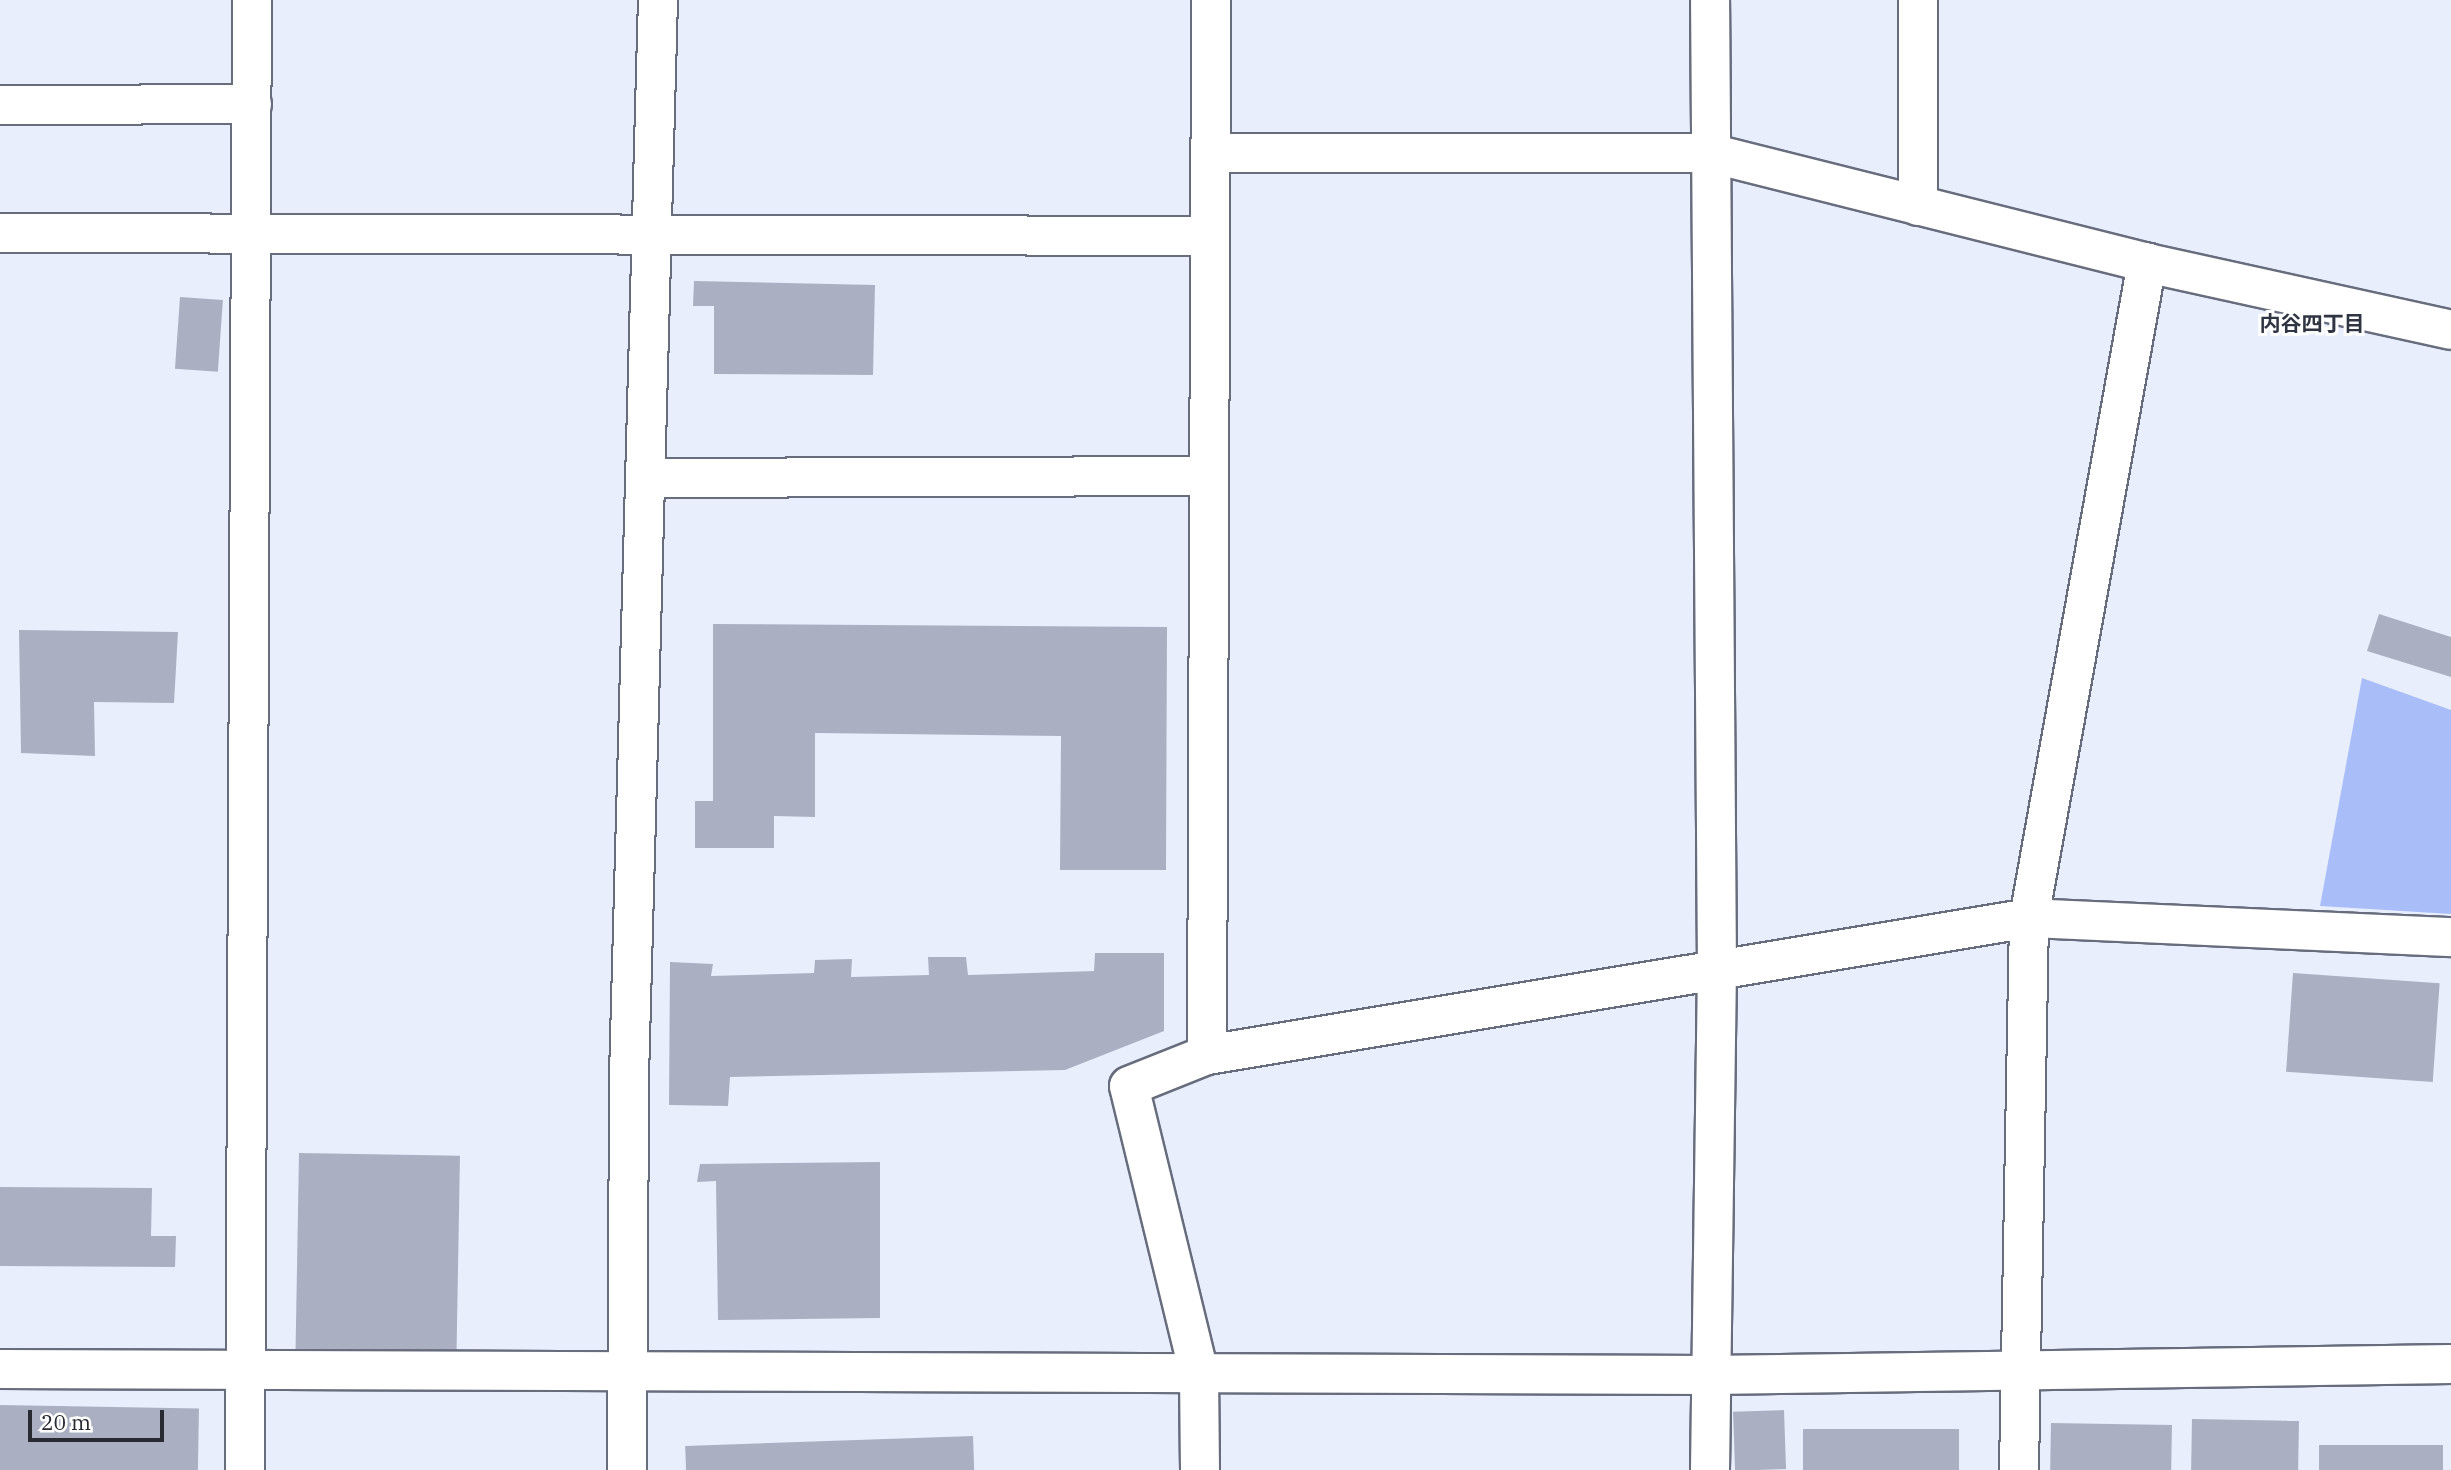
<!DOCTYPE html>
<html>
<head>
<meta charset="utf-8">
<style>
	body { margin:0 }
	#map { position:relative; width:2451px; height:1470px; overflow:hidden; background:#e9eefd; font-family:"IBM Plex Serif","Noto Sans JP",serif }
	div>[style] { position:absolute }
	.green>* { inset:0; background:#a9bef9 }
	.building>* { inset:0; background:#aab0c1; transform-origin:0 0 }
	.roads { filter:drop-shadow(2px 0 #676d7d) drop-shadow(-2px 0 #676d7d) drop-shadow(0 2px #676d7d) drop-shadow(0 -2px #676d7d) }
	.minor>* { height:38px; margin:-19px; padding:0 19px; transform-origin:19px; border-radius:19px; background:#fff }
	span { translate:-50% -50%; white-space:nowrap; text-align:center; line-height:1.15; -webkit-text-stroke:6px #fff; paint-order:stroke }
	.neighbourhood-label { font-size:21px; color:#303543; font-weight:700 }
	.scale { position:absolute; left:28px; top:1410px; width:136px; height:32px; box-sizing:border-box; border:4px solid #282a31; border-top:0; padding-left:9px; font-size:21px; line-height:24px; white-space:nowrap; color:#282a31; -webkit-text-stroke:5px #fff; paint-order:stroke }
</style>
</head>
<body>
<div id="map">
	<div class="green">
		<div style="clip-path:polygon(2362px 678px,2451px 710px,2451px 914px,2320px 906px)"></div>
	</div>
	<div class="building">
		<div style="clip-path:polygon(694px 281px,875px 285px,873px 375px,714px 374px,714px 306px,693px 306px)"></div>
		<div style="left:180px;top:297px;width:43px;height:72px;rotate:4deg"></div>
		<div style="clip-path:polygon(2379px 614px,2451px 637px,2451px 677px,2367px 651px)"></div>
		<div style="clip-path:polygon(713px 624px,1167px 627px,1166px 870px,1060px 870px,1061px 736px,815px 733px,815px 817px,774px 816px,774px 848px,695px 848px,695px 801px,713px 801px)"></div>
		<div style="clip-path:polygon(19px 630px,178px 632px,174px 703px,94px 702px,95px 756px,21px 753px)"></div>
		<div style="clip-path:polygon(1095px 953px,1164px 953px,1164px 1031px,1065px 1070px,730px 1077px,728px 1106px,669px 1105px,670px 962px,713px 964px,711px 976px,814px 973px,815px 960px,852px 959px,851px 977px,929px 975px,928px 957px,966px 957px,968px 975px,1094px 971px)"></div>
		<div style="left:2293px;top:973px;width:147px;height:99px;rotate:4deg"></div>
		<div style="left:299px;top:1153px;width:161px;height:197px;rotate:1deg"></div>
		<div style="clip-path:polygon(880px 1162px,880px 1318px,718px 1320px,716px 1181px,697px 1182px,700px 1164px)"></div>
		<div style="clip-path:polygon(0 1187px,152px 1188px,151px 1236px,176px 1236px,175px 1267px,0 1266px)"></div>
		<div style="left:0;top:1405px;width:199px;height:65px;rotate:1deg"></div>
		<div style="left:1784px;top:1410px;width:59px;height:51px;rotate:88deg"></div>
		<div style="left:2192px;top:1419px;width:107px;height:51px;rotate:1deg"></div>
		<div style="left:2051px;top:1423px;width:121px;height:47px;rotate:1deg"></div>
		<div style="left:1803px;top:1429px;width:156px;height:41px"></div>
		<div style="left:973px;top:1436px;width:34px;height:288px;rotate:88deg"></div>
		<div style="left:2319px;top:1445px;width:124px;height:25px"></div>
	</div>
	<div class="roads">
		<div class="minor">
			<div style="left:0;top:105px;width:252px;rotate:-0.2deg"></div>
			<div style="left:1210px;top:153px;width:500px"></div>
			<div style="left:1710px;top:153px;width:451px;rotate:14.1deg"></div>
			<div style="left:2147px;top:263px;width:311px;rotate:12.4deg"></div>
			<div style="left:1918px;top:206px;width:206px;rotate:-90deg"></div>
			<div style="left:0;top:233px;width:1210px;rotate:0.14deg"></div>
			<div style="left:645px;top:478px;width:564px;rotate:-0.2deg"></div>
			<div style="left:1207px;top:1055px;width:1055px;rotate:-89.78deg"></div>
			<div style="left:0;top:1369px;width:1711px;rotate:0.2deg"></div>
			<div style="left:1711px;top:1375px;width:740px;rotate:-0.85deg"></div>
			<div style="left:245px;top:1470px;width:1470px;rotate:-89.73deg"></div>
			<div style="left:627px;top:1470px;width:393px;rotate:-89.7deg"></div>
			<div style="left:629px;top:1077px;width:1077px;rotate:-88.46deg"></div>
			<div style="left:1200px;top:1470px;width:97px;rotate:-90.6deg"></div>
			<div style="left:1199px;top:1373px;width:295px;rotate:-103.7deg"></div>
			<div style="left:1129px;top:1086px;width:84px;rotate:-21.7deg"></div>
			<div style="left:1207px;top:1055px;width:833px;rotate:-9.46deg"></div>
			<div style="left:2029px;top:918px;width:422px;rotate:2.6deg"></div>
			<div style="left:1710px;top:1470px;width:500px;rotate:-89.2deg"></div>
			<div style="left:1717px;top:970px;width:970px;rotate:-90.41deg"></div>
			<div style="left:2019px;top:1470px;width:552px;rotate:-88.96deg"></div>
			<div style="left:2029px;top:918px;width:666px;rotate:-79.79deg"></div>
		</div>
	</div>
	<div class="neighbourhood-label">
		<span style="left:2312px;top:323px">内谷四丁目</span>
	</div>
	<div class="scale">20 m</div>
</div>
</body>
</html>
